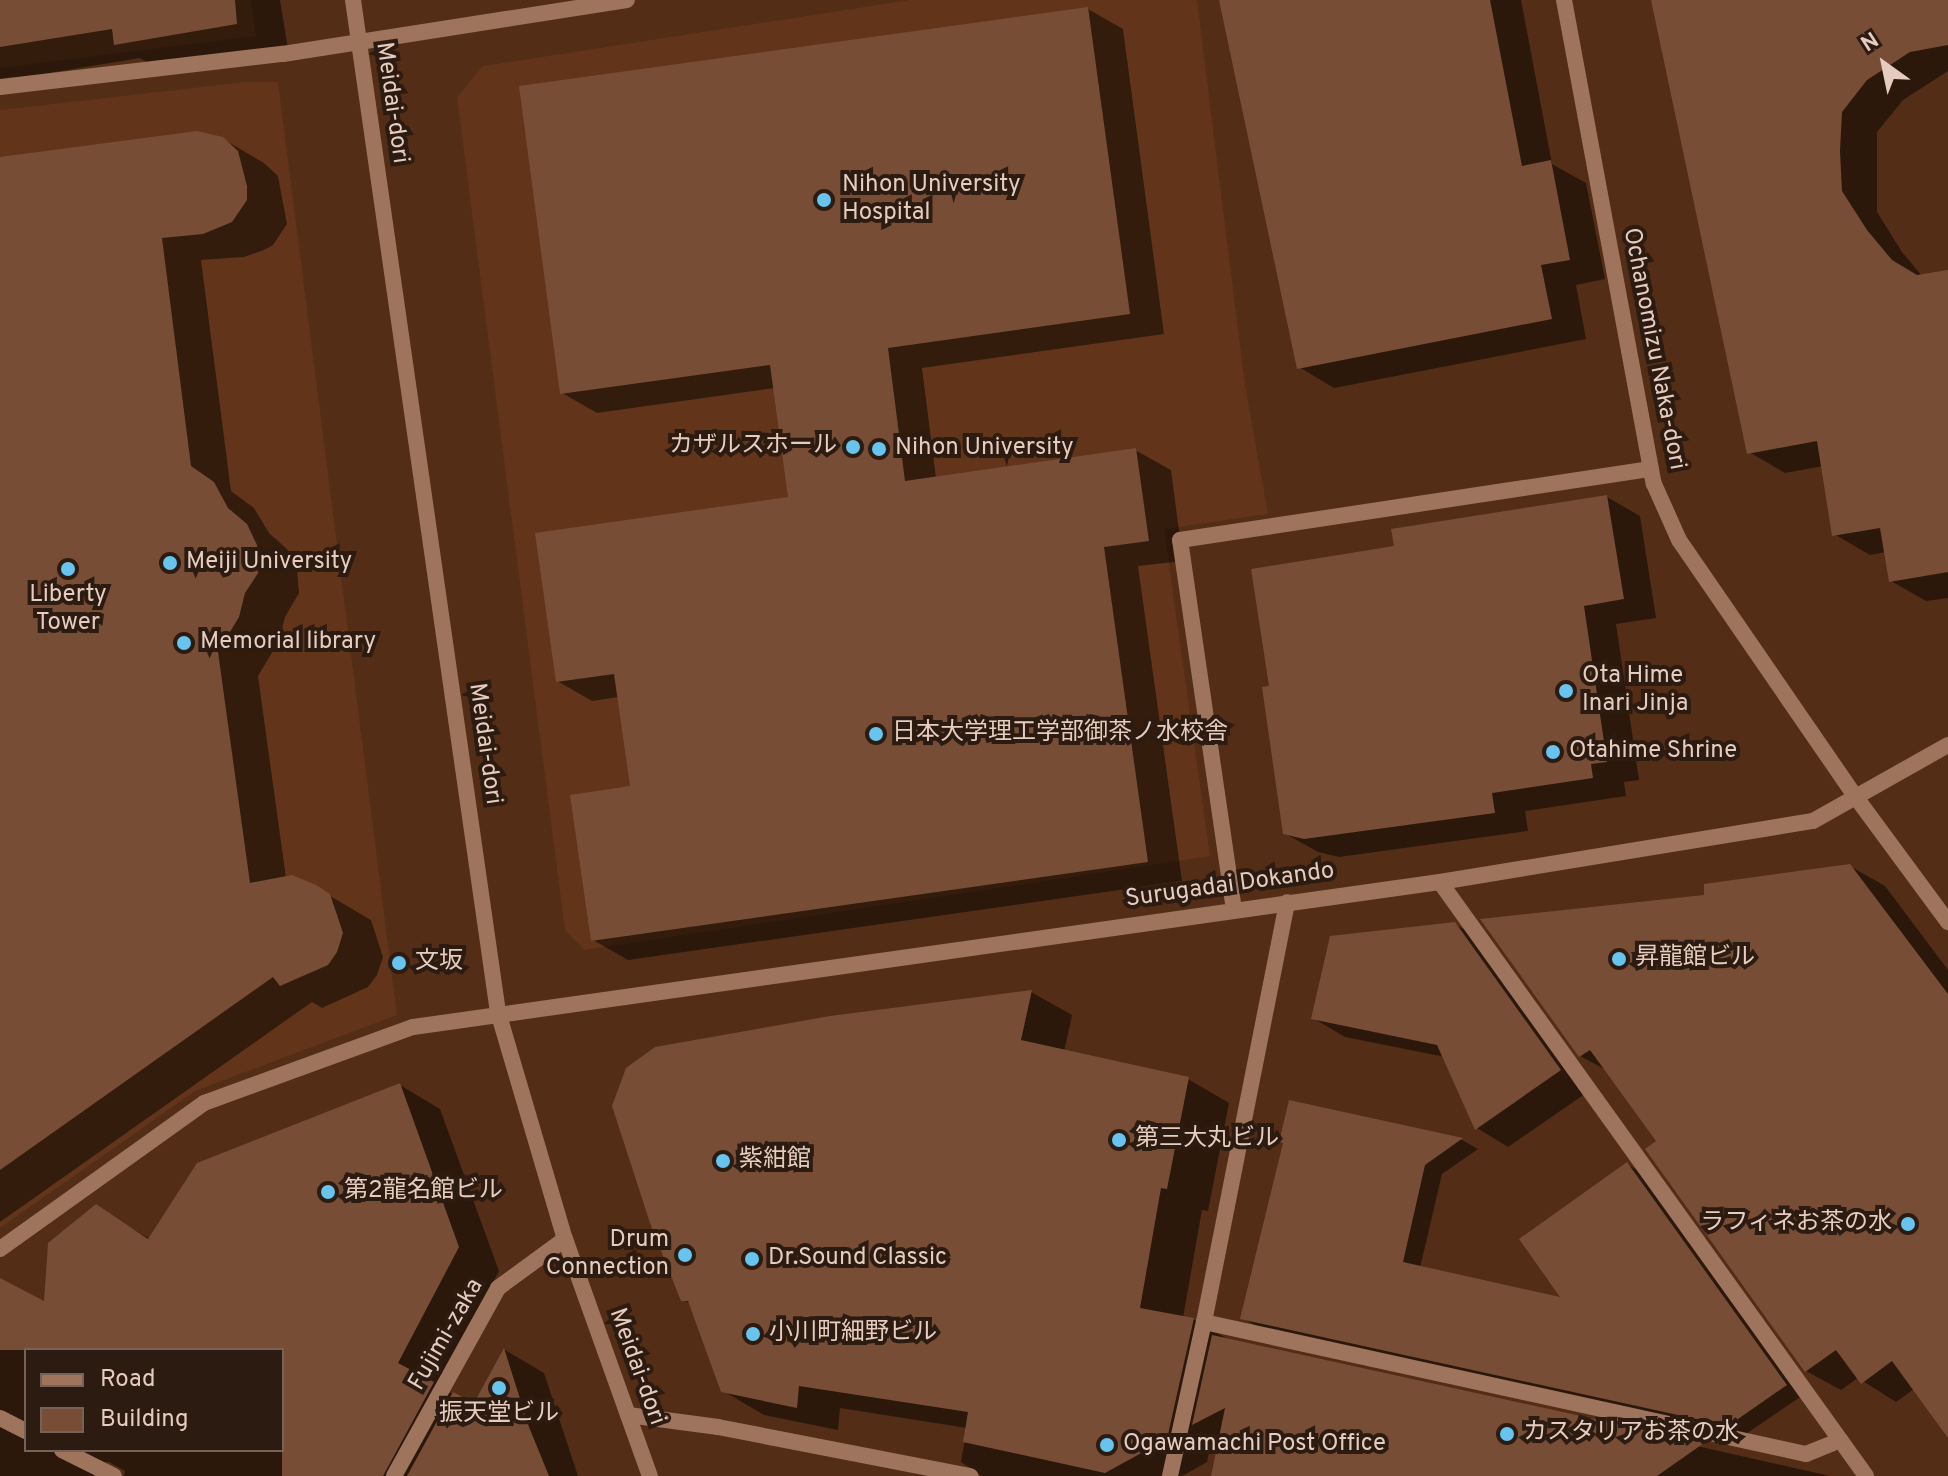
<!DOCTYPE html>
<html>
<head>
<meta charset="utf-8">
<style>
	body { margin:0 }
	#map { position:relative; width:1948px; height:1476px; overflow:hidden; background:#532d16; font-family:Overpass,"Noto Sans JP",sans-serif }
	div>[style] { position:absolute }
	.built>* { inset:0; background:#62351a }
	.shadow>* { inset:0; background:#0007 }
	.building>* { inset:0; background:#774d36 }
	.minor>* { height:16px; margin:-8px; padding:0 8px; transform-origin:8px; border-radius:8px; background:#9e745d }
	.tertiary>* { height:16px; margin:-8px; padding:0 8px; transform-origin:8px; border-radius:8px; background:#9e745d }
	.dots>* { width:22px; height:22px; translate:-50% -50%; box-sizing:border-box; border:4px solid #2c1b11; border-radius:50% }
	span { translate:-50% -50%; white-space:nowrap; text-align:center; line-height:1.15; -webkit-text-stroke:8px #2c1b11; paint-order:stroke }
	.street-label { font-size:24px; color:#e5ccbf }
	.poi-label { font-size:24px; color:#e5ccbf }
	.left { translate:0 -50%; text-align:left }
	.right { translate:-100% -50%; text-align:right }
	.legend { position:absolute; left:24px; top:1348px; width:260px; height:104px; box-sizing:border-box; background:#2c1b11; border:2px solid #766257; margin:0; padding:10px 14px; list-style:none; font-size:24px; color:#e5ccbf }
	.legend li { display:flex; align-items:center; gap:16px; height:40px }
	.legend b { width:40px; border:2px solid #766257 }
	.north { position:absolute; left:1844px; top:24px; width:80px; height:80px; -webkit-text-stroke:6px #2c1b11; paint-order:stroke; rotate:327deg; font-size:22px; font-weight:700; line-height:32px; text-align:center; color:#e5ccbf }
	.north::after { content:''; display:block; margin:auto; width:28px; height:36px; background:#e5ccbf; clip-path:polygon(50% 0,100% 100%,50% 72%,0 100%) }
</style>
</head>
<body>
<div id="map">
	<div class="built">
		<div style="clip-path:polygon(0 0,251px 0,256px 36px,0 68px)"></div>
		<div style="clip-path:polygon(910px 0,1197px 0,1245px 385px,1268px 514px,1164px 529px,1210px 856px,584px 950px,565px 930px,457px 97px,483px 66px)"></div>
		<div style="clip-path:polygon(246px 82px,278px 82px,397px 1015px,195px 1091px,0 1228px,0 110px)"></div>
	</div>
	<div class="shadow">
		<div style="clip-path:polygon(0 0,280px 0,288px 49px,162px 71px,140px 58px,0 81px)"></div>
		<div style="clip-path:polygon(1221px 0,1521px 0,1552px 164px,1586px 183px,1605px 279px,1576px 285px,1586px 339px,1334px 388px,1299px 367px)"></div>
		<div style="clip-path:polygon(1654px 0,1948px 0,1948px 71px,1903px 100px,1877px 132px,1877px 212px,1902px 252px,1922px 276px,1948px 272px,1948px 598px,1926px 601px,1891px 581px,1886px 552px,1870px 555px,1834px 534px,1823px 466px,1785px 473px,1749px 452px)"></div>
		<div style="clip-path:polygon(1088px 9px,1123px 29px,1164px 334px,922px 368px,936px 478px,1135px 450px,1171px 470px,1183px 561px,1138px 566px,1182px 881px,628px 960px,593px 940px,632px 788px,619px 697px,592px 701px,557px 681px,790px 499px,775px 388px,597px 413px,562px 393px)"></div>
		<div style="clip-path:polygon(223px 139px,264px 163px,278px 176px,287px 224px,273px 245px,264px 250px,244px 257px,201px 260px,231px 491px,254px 508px,269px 533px,288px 550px,297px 569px,299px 593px,285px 617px,279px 641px,258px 676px,286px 878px,315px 887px,371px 920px,383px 957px,377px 975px,368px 987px,322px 1008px,312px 1002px,0 1222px,0 159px)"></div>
		<div style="clip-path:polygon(1607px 497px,1640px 516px,1656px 618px,1616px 624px,1639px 780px,1624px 782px,1626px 796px,1525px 811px,1528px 831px,1339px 857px,1318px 852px,1284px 833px,1271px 688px,1396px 547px)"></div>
		<div style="clip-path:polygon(1850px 866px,1885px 886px,1948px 970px,1948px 1435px,1914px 1389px,1896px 1402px,1858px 1378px,1841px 1390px,1806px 1371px,1659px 1142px,1608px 1071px,1580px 1056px,1706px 897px)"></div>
		<div style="clip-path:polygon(1454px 924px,1487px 942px,1592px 1089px,1508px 1147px,1477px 1128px,1445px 1057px,1345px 1037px,1313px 1018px)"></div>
		<div style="clip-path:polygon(1031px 992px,1072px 1015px,1064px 1052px,1188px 1079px,1229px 1103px,1208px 1211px,1202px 1210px,1183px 1318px,1193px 1319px,1231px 1341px,1830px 1476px,1213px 1476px,1220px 1439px,1213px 1435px,1207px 1462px,1182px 1476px,982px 1476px,961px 1462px,967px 1428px,840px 1408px,838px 1430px,764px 1415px,723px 1391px,691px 1304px,683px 1300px)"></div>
		<div style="clip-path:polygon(evenodd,400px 1085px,440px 1109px,499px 1271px,438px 1386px,475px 1406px,505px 1350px,544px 1373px,578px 1476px,124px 1476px,125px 1471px,109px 1462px,98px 1463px,92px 1470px,94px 1476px,0 1476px,0 1281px,45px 1304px,96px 1207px,150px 1239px,400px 1085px,26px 1350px,282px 1350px,282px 1450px,26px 1450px,26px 1350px)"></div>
		<div style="clip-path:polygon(1291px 1102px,1462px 1140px,1478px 1149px,1442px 1174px,1420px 1268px,1565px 1300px,1627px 1164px,1644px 1174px,1803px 1395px,1746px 1434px,1259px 1327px,1242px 1318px,1285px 1143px)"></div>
	</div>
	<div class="building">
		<div style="clip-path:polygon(0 0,235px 0,237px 24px,114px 45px,112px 29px,0 47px)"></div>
		<div style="clip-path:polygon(1219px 0,1490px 0,1522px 166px,1551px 160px,1570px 260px,1541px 265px,1552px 319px,1297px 369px)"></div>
		<div style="clip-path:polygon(1651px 0,1948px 0,1948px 45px,1910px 52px,1867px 80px,1842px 112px,1840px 151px,1842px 191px,1867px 230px,1892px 260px,1917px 275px,1948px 270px,1948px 572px,1889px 582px,1880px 528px,1832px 536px,1817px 441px,1747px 454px)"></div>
		<div style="clip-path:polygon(1088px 7px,1130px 314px,888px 348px,905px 481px,1136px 448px,1149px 541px,1104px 547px,1148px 862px,591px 941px,570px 795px,630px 786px,614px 674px,556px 682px,535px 533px,788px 497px,770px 365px,560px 394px,519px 86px)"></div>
		<div style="clip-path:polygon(197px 131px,223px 137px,238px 151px,247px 186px,247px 200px,232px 222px,203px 234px,162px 238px,191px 466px,214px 482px,228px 508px,247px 524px,257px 545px,260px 570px,245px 593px,239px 617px,218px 652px,250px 883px,292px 875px,316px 885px,330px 894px,343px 933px,337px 952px,328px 965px,280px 986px,273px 977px,0 1170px,0 157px)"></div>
		<div style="clip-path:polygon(1607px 495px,1624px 599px,1584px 606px,1607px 762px,1591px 764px,1593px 778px,1492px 793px,1495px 813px,1304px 839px,1283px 834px,1262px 687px,1269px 686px,1251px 569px,1394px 546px,1391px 529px)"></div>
		<div style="clip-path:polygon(1850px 864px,1948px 994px,1948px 1438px,1892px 1361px,1861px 1384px,1836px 1350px,1805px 1372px,1645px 1149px,1656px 1141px,1590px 1050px,1579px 1057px,1480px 919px,1704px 895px,1704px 884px)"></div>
		<div style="clip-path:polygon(1455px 922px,1561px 1070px,1475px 1130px,1437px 1045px,1311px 1019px,1330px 936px)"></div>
		<div style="clip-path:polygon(1032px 990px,1021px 1040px,1189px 1077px,1167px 1189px,1161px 1188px,1140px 1308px,1194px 1318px,1167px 1439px,1105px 1473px,963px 1442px,968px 1412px,799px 1386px,797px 1408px,721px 1392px,688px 1301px,681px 1301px,650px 1223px,612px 1106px,626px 1068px,655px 1047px,830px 1016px)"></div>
		<div style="clip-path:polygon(400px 1083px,459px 1247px,398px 1363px,434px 1382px,383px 1476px,282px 1476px,282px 1350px,0 1350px,0 1278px,44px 1301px,48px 1243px,96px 1204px,148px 1239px,197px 1163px)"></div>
		<div style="clip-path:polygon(1289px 1100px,1463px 1138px,1425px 1165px,1403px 1262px,1560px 1297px,1519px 1239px,1627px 1162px,1787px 1385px,1728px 1426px,1240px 1319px,1283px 1143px,1279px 1142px)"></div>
		<div style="clip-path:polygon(1212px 1335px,1704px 1443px,1657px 1476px,1211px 1476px,1225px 1408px,1192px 1425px)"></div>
		<div style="clip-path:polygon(504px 1348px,529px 1427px,549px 1476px,407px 1476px,453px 1392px,474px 1403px)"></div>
	</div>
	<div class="minor">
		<div style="left:1564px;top:0;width:492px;rotate:79.5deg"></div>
		<div style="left:1654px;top:484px;width:61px;rotate:65.9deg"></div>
		<div style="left:1679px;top:540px;width:311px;rotate:55.5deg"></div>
		<div style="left:1855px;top:796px;width:157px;rotate:53.6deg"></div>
		<div style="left:0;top:87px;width:285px;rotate:-6.7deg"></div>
		<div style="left:283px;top:54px;width:348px;rotate:-8.9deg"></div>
		<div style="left:1440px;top:882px;width:731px;rotate:54.35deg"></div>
		<div style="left:1234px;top:910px;width:374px;rotate:-98.3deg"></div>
		<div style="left:1180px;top:540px;width:476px;rotate:-8.6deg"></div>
		<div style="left:0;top:1249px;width:251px;rotate:-35.6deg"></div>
		<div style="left:204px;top:1103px;width:222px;rotate:-20deg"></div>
		<div style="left:413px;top:1027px;width:1037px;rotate:-8.04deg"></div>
		<div style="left:1440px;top:882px;width:378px;rotate:-9.3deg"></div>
		<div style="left:1813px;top:821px;width:155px;rotate:-29.4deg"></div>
		<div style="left:1204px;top:1322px;width:616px;rotate:12.37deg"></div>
		<div style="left:1806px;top:1454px;width:37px;rotate:-22deg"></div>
		<div style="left:628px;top:1415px;width:91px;rotate:7.6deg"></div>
		<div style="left:718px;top:1427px;width:257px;rotate:11deg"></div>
		<div style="left:0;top:1418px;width:29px;rotate:27deg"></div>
		<div style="left:62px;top:1450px;width:58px;rotate:26.6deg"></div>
		<div style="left:394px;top:1476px;width:215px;rotate:-61deg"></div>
		<div style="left:498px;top:1288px;width:83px;rotate:-36.2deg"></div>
		<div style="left:1170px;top:1476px;width:158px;rotate:-77.6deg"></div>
		<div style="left:1204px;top:1322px;width:428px;rotate:-78.8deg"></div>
	</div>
	<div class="tertiary">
		<div style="left:353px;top:0;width:1022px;rotate:81.85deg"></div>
		<div style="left:498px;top:1012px;width:237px;rotate:73.6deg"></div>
		<div style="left:565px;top:1239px;width:252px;rotate:70.3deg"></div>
	</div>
	<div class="dots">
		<div style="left:824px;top:200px;background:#66c4ef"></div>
		<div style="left:853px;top:447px;background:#66c4ef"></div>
		<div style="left:879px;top:449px;background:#66c4ef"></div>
		<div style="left:170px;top:563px;background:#66c4ef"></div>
		<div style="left:68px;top:569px;background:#66c4ef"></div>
		<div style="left:184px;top:643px;background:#66c4ef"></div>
		<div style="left:1566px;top:691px;background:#66c4ef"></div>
		<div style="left:876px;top:734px;background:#66c4ef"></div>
		<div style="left:1553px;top:752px;background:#66c4ef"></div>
		<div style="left:1619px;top:959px;background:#66c4ef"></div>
		<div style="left:399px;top:963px;background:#66c4ef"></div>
		<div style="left:1119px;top:1140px;background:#66c4ef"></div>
		<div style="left:723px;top:1161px;background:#66c4ef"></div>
		<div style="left:328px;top:1192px;background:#66c4ef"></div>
		<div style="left:1908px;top:1224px;background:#66c4ef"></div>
		<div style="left:685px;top:1255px;background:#66c4ef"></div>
		<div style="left:752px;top:1259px;background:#66c4ef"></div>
		<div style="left:753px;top:1334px;background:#66c4ef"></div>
		<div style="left:499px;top:1388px;background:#66c4ef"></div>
		<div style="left:1507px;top:1434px;background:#66c4ef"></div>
		<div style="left:1107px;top:1445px;background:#66c4ef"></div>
	</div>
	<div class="street-label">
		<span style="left:391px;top:103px;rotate:82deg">Meidai-dori</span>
		<span style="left:1653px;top:349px;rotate:79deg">Ochanomizu Naka-dori</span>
		<span style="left:484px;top:744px;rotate:82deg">Meidai-dori</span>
		<span style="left:1230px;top:886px;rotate:-8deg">Surugadai Dokando</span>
		<span style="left:447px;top:1335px;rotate:-60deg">Fujimi-zaka</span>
		<span style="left:636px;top:1367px;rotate:70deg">Meidai-dori</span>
	</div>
	<div class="poi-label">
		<span class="left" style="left:842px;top:200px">Nihon University<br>Hospital</span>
		<span class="right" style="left:837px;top:447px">カザルスホール</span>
		<span class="left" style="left:895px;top:449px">Nihon University</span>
		<span class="left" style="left:186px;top:563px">Meiji University</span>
		<span style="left:68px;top:610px">Liberty<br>Tower</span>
		<span class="left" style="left:200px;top:643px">Memorial library</span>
		<span class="left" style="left:1582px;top:691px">Ota Hime<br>Inari Jinja</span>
		<span class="left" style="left:892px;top:734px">日本大学理工学部御茶ノ水校舎</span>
		<span class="left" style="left:1569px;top:752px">Otahime Shrine</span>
		<span class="left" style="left:1635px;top:959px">昇龍館ビル</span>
		<span class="left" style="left:415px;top:963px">文坂</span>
		<span class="left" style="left:1135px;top:1140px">第三大丸ビル</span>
		<span class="left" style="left:739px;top:1161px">紫紺館</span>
		<span class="left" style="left:344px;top:1192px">第2龍名館ビル</span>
		<span class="right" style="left:1892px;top:1224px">ラフィネお茶の水</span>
		<span class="right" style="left:669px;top:1255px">Drum<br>Connection</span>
		<span class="left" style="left:768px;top:1259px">Dr.Sound Classic</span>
		<span class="left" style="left:769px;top:1334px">小川町細野ビル</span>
		<span style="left:499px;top:1415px">振天堂ビル</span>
		<span class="left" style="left:1523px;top:1434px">カスタリアお茶の水</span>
		<span class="left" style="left:1123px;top:1445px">Ogawamachi Post Office</span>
	</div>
	<ul class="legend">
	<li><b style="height:10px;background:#9e745d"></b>Road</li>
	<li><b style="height:22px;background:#774d36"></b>Building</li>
	</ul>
	<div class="north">N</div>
</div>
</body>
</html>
